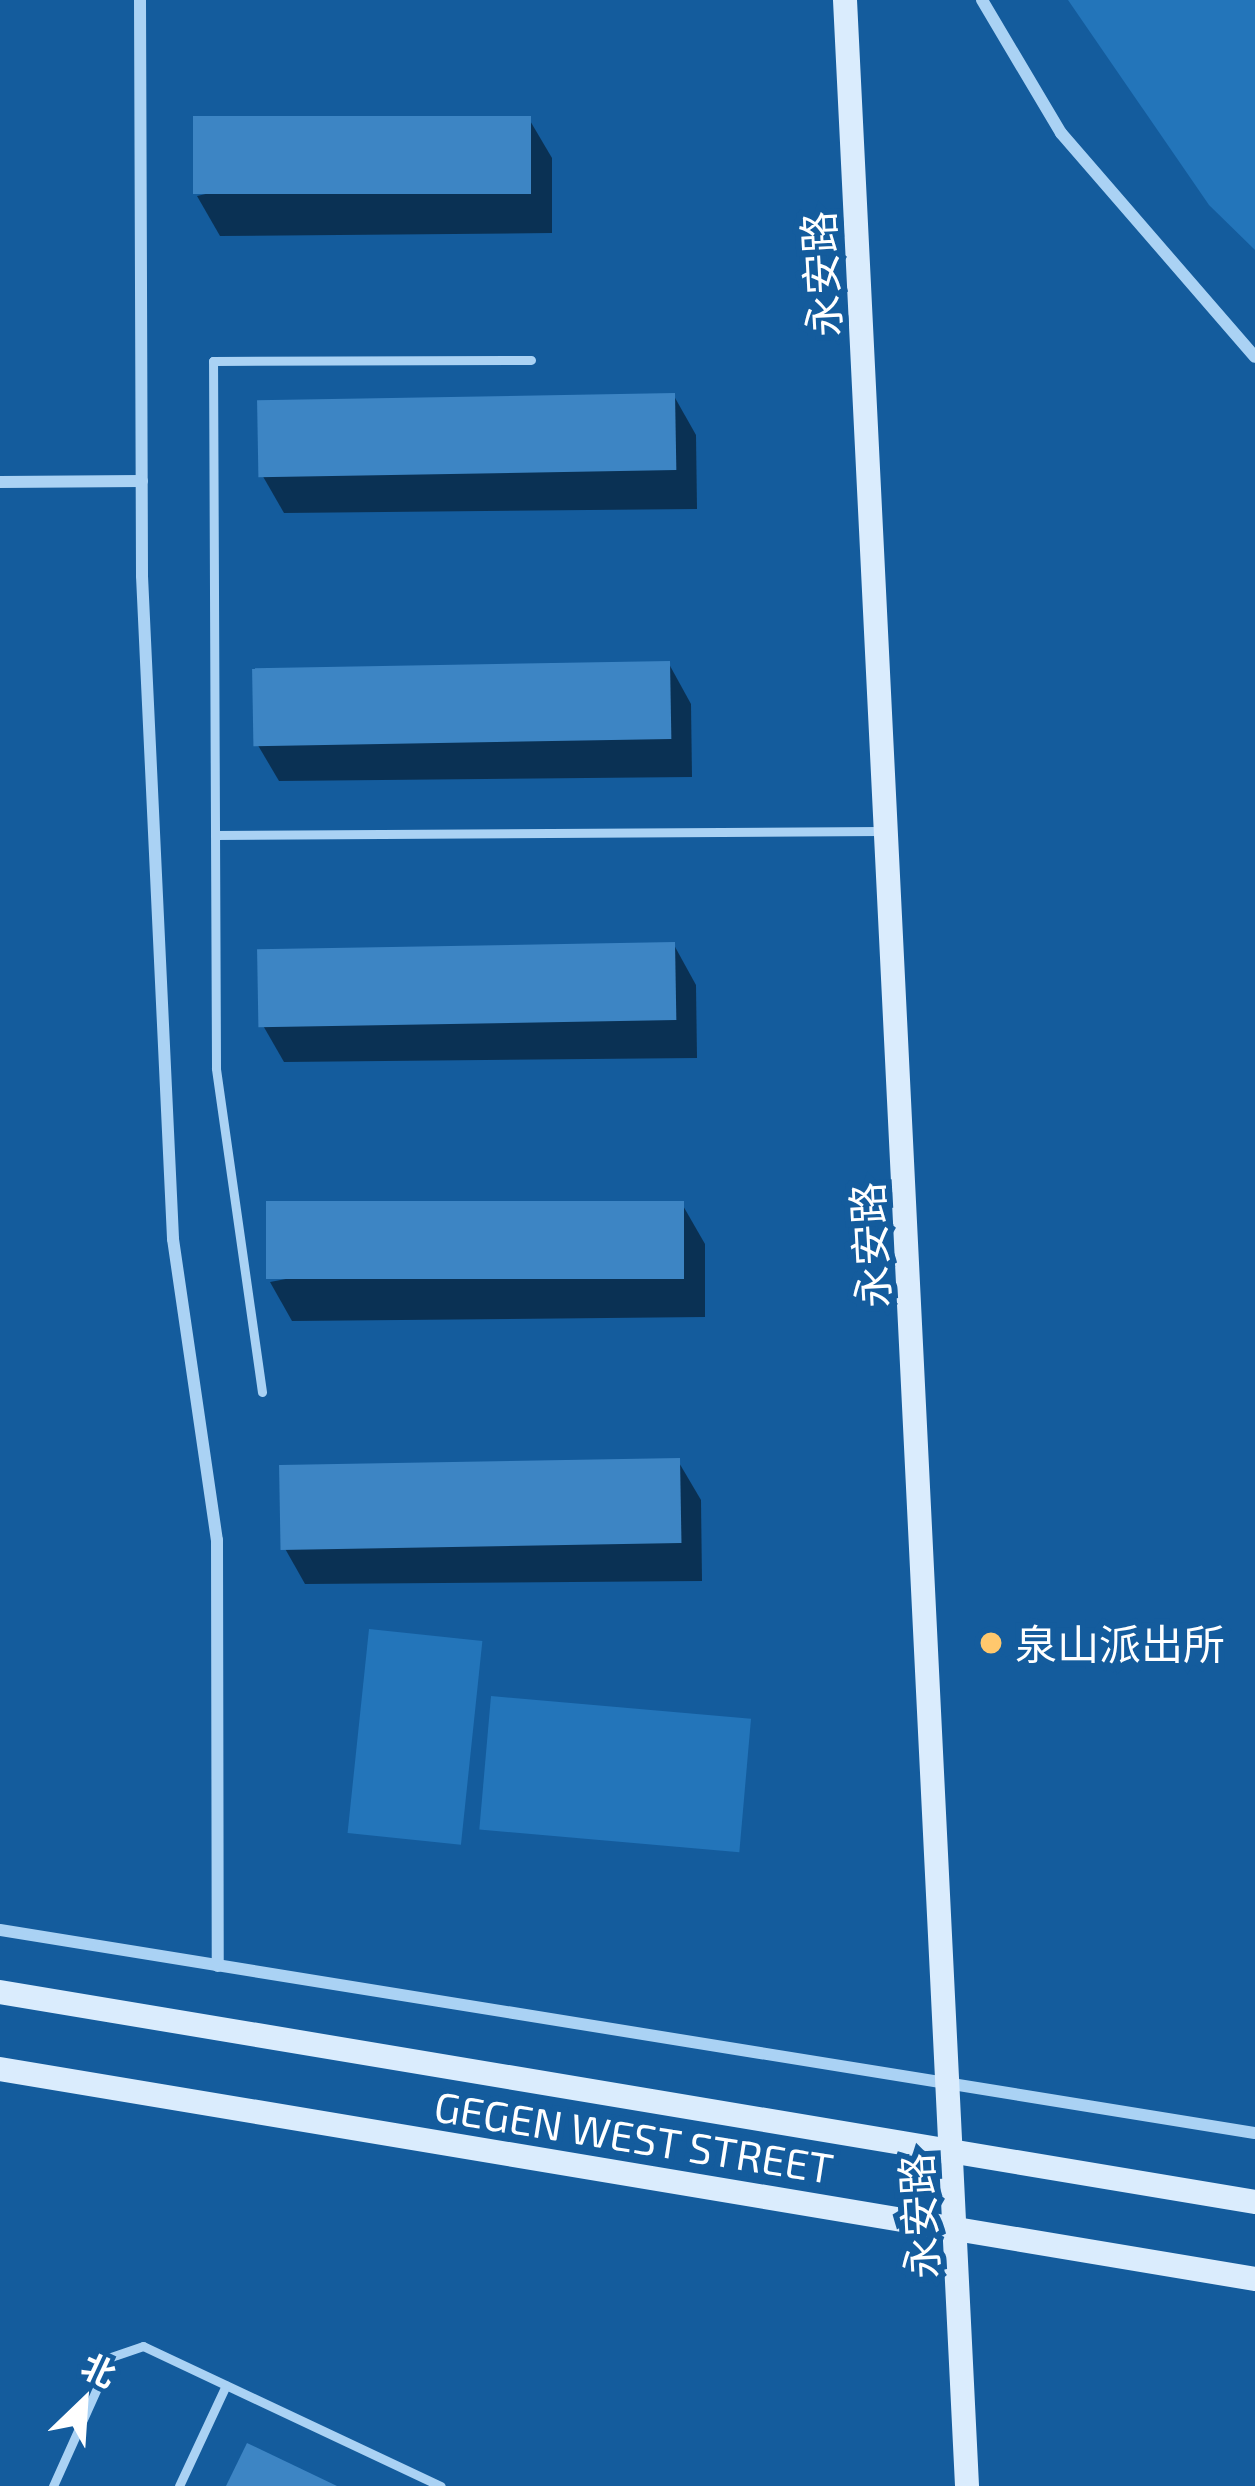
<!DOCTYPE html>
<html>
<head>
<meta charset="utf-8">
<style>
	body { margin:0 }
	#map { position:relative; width:1255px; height:2486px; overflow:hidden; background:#145c9d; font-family:"Exo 2","Noto Sans SC",sans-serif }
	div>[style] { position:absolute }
	.green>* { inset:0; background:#2375ba; transform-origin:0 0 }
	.shadow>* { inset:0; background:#0007 }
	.building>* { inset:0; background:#3d85c4; transform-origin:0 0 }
	.lane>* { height:9px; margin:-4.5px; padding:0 4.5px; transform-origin:4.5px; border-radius:4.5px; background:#aad2f4 }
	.street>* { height:12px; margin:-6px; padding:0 6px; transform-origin:6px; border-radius:6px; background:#aad2f4 }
	.secondary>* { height:24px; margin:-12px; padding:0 12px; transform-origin:12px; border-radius:12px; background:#daecfd }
	.dots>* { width:33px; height:33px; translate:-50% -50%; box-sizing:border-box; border:6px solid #145c9d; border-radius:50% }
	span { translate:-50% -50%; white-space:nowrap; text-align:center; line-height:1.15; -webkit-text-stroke:12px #145c9d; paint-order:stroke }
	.street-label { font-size:42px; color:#fff }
	.poi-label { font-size:42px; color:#fff }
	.left { translate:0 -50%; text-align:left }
	.north { position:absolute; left:24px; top:2342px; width:120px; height:120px; -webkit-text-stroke:9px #145c9d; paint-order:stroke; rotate:25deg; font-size:33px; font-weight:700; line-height:48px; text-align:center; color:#fff }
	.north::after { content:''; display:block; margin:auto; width:42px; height:54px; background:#fff; clip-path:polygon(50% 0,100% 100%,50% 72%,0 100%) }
</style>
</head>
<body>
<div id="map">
	<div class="green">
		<div style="clip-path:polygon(1068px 0,1255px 0,1255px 250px,1209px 205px)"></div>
		<div style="left:369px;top:1629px;width:114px;height:205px;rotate:6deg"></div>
		<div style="left:491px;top:1696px;width:261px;height:134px;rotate:5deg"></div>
	</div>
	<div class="shadow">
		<div style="clip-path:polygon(529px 119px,552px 158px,552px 233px,220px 236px,197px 196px)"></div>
		<div style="clip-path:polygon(674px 396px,696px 435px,697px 509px,284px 513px,261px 473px)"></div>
		<div style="clip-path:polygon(669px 664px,691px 704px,692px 777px,279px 781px,256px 742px)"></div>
		<div style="clip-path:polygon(674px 945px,696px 985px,697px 1058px,284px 1062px,261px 1022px)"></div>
		<div style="clip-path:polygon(682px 1204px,705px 1244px,705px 1317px,292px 1321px,270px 1282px)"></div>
		<div style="clip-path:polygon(678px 1461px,701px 1500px,702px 1581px,305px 1584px,283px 1545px)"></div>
	</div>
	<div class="building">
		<div style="left:531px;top:116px;width:78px;height:338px;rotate:90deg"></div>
		<div style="left:675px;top:393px;width:77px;height:418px;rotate:89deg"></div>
		<div style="left:670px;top:661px;width:78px;height:418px;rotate:89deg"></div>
		<div style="left:675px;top:942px;width:78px;height:418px;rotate:89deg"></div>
		<div style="left:684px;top:1201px;width:78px;height:418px;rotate:90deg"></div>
		<div style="left:680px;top:1458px;width:85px;height:401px;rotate:89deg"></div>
		<div style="clip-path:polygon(247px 2443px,337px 2486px,226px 2486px)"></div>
	</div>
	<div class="lane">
		<div style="left:215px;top:835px;width:666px;rotate:-0.34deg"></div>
		<div style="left:262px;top:1392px;width:327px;rotate:-98.1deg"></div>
		<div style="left:216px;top:1068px;width:707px;rotate:-90.24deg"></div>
		<div style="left:213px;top:361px;width:318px;rotate:-0.2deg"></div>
		<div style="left:53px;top:2486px;width:141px;rotate:-65.8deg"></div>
		<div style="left:111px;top:2357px;width:34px;rotate:-19deg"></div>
		<div style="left:143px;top:2346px;width:329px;rotate:25.2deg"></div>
		<div style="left:179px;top:2486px;width:111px;rotate:-65deg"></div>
	</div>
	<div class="street">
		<div style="left:140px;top:0;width:576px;rotate:89.8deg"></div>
		<div style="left:142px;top:576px;width:664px;rotate:87.32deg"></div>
		<div style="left:173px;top:1239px;width:304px;rotate:81.7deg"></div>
		<div style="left:217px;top:1540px;width:426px;rotate:89.9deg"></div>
		<div style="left:982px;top:0;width:155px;rotate:59.3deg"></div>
		<div style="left:1061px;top:133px;width:296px;rotate:49.1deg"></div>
		<div style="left:0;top:482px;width:142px;rotate:-0.4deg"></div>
		<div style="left:0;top:1930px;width:1271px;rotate:9.19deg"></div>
	</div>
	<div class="secondary">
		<div style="left:845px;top:0;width:2489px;rotate:87.19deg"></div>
		<div style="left:0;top:1992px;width:1272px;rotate:9.5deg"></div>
		<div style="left:0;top:2069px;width:1272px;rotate:9.5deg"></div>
	</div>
	<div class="dots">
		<div style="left:991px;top:1643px;background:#ffc86d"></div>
	</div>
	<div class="street-label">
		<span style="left:820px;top:274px;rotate:-93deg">永安路</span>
		<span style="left:869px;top:1245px;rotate:-93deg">永安路</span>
		<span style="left:634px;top:2136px;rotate:9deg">GEGEN WEST STREET</span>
		<span style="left:918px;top:2216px;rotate:-93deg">永安路</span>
	</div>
	<div class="poi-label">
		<span class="left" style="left:1015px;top:1643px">泉山派出所</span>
	</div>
	<div class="north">北</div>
</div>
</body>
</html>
